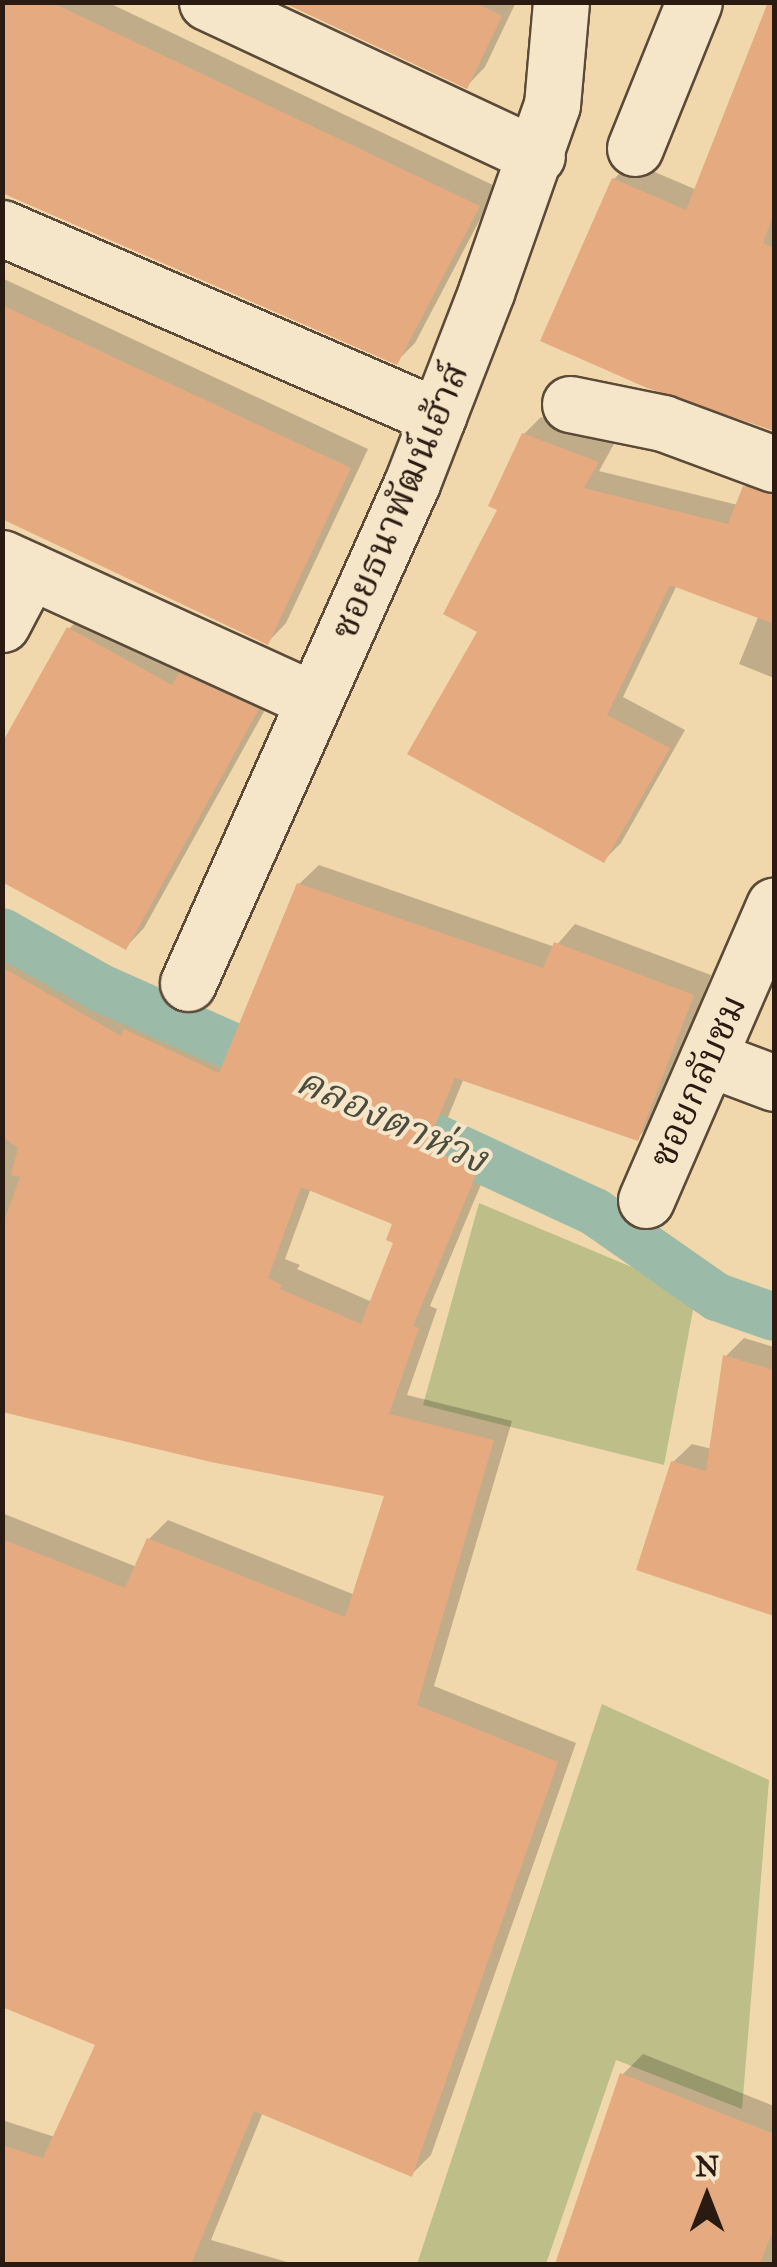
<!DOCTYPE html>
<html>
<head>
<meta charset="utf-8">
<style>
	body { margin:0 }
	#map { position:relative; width:777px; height:2267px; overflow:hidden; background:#f1d8ac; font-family:"IM FELL Great Primer","Noto Serif Thai",serif }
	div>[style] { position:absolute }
	.green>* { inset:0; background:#bdbe88 }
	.shadow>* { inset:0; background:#0003 }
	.canal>* { height:48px; margin:-24px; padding:0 24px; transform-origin:24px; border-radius:24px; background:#9bbaa8 }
	.building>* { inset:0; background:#e5aa80 }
	.roads { filter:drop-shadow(2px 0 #5b4a38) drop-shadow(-2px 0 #5b4a38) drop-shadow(0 2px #5b4a38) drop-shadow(0 -2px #5b4a38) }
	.minor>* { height:55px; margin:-27.5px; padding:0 27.5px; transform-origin:27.5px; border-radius:27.5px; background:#f6e6c9 }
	span { translate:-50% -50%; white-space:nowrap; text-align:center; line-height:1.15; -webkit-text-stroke:8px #f6e6c9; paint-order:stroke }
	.street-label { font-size:38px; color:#291b11 }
	.water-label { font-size:40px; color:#4b4b3e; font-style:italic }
	.frame { position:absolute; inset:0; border:5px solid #291b11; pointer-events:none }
	.north { position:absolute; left:657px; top:2147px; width:100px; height:100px; -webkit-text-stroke:8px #f6e6c9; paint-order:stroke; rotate:0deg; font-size:28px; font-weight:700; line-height:40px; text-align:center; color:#291b11 }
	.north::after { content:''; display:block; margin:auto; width:35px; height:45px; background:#291b11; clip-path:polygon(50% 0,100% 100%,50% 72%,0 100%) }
</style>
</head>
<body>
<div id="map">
	<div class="green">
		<div style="clip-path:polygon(479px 1203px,696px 1294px,664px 1465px,423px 1405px)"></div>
		<div style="clip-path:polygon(602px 1704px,769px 1780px,742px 2109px,616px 2060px,546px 2264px,417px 2264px)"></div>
	</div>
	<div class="shadow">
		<div style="clip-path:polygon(2px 2px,107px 2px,497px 187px,415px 343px,396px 362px)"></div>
		<div style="clip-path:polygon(289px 2px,516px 2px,485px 67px,467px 86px)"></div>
		<div style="clip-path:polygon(771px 2px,774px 2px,774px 429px,648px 385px,614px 179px,631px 162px,697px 190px)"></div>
		<div style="clip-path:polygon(2px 278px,368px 449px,286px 623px,268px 642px,2px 516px)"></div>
		<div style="clip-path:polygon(541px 417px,614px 444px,599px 471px,738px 505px,745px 487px,762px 470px,774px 473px,774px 678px,739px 664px,759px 615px,677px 585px,623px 697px,685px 730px,621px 843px,604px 860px,480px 631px,500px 509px,524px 434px)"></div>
		<div style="clip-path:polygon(87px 610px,276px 690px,144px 928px,126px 947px,69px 629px)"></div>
		<div style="clip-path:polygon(evenodd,319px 865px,555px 947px,575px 924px,711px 975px,656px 1119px,637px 1138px,464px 1078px,444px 1127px,495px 1151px,430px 1306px,437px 1309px,407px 1395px,512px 1421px,434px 1686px,576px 1743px,431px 2155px,412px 2174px,263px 2112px,211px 2240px,294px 2264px,2px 2264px,2px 2120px,55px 2137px,98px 2044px,2px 2004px,2px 1513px,137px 1567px,149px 1539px,168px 1520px,355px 1595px,387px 1494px,2px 1317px,2px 937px,139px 1017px,145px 1011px,231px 1051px,299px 884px,319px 865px,311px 1188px,396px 1222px,396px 1242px,372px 1302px,297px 1269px,300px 1265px,285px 1259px,311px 1188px)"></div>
		<div style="clip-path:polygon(744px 1338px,774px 1347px,774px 1608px,770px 1612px,673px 1462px,692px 1444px,712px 1449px,726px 1356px)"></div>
		<div style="clip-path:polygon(643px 2054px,774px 2106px,774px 2264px,584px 2264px,561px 2257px,622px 2075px)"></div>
	</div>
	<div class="canal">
		<div style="left:2px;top:932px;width:114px;rotate:29.5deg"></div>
		<div style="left:101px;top:988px;width:204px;rotate:24deg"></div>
		<div style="left:371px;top:1108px;width:247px;rotate:24.9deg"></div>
		<div style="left:595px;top:1212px;width:149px;rotate:34.9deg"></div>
		<div style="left:717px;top:1297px;width:60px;rotate:19.3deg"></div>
	</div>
	<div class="building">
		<div style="clip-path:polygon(2px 2px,51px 2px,480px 206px,397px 365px,2px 193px)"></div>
		<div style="clip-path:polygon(282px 2px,474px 2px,502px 16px,467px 89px)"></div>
		<div style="clip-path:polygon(768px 2px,774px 2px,774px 213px,763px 243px,774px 248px,774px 431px,647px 388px,540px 341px,612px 178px,686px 210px)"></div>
		<div style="clip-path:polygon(2px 305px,351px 468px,268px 645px,2px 519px)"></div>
		<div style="clip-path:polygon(522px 433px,599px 462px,584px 488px,728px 524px,743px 486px,774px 494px,774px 624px,670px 585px,607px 715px,670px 748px,604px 863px,407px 754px,477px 632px,443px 614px,497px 510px,488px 506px)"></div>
		<div style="clip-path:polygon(67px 627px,172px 685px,179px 673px,259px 709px,126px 950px,2px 882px,2px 743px)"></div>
		<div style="clip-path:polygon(evenodd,297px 883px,543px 968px,554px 942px,694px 995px,638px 1141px,455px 1078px,426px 1147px,478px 1170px,413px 1326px,419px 1328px,389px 1414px,494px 1440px,417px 1705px,558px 1762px,412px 2177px,254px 2111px,191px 2264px,2px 2264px,2px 2145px,43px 2158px,95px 2045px,2px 2007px,2px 1539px,125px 1588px,147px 1538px,345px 1617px,384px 1496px,211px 1462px,2px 1412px,2px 1227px,20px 1177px,11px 1175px,18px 1148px,2px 1136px,2px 967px,121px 1036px,124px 1029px,219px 1073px,297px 883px,301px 1187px,392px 1224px,386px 1240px,393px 1243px,361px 1324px,280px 1289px,282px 1285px,268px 1278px,301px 1187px)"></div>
		<div style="clip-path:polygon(723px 1355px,774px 1370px,774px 1616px,636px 1570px,671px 1461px,706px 1471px)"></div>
		<div style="clip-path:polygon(620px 2073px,774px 2134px,774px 2227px,760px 2264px,555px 2264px)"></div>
	</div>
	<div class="roads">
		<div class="minor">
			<div style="left:207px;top:2px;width:364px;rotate:25deg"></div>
			<div style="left:635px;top:148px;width:157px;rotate:-68deg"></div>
			<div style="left:2px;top:228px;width:475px;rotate:23.4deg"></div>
			<div style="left:570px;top:404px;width:95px;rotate:11.5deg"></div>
			<div style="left:663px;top:423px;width:118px;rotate:20.3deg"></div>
			<div style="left:2px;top:558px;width:343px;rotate:24.5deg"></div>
			<div style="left:2px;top:624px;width:60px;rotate:-62.2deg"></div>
			<div style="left:188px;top:983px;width:548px;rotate:-65.87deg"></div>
			<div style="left:412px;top:483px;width:205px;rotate:-68.8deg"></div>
			<div style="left:486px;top:292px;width:198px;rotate:-70.6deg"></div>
			<div style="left:552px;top:105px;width:103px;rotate:-85deg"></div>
			<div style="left:708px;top:1058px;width:71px;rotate:20.7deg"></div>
			<div style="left:646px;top:1200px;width:321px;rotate:-66.5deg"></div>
		</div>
	</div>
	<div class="street-label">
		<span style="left:400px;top:501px;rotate:-67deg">ซอยธนาพัฒน์เฮ้าส์</span>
		<span style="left:698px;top:1081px;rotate:-66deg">ซอยกลับชม</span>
	</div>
	<div class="water-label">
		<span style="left:392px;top:1120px;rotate:24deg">คลองตาห่วง</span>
	</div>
	<div class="frame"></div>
	<div class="north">N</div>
</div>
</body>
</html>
